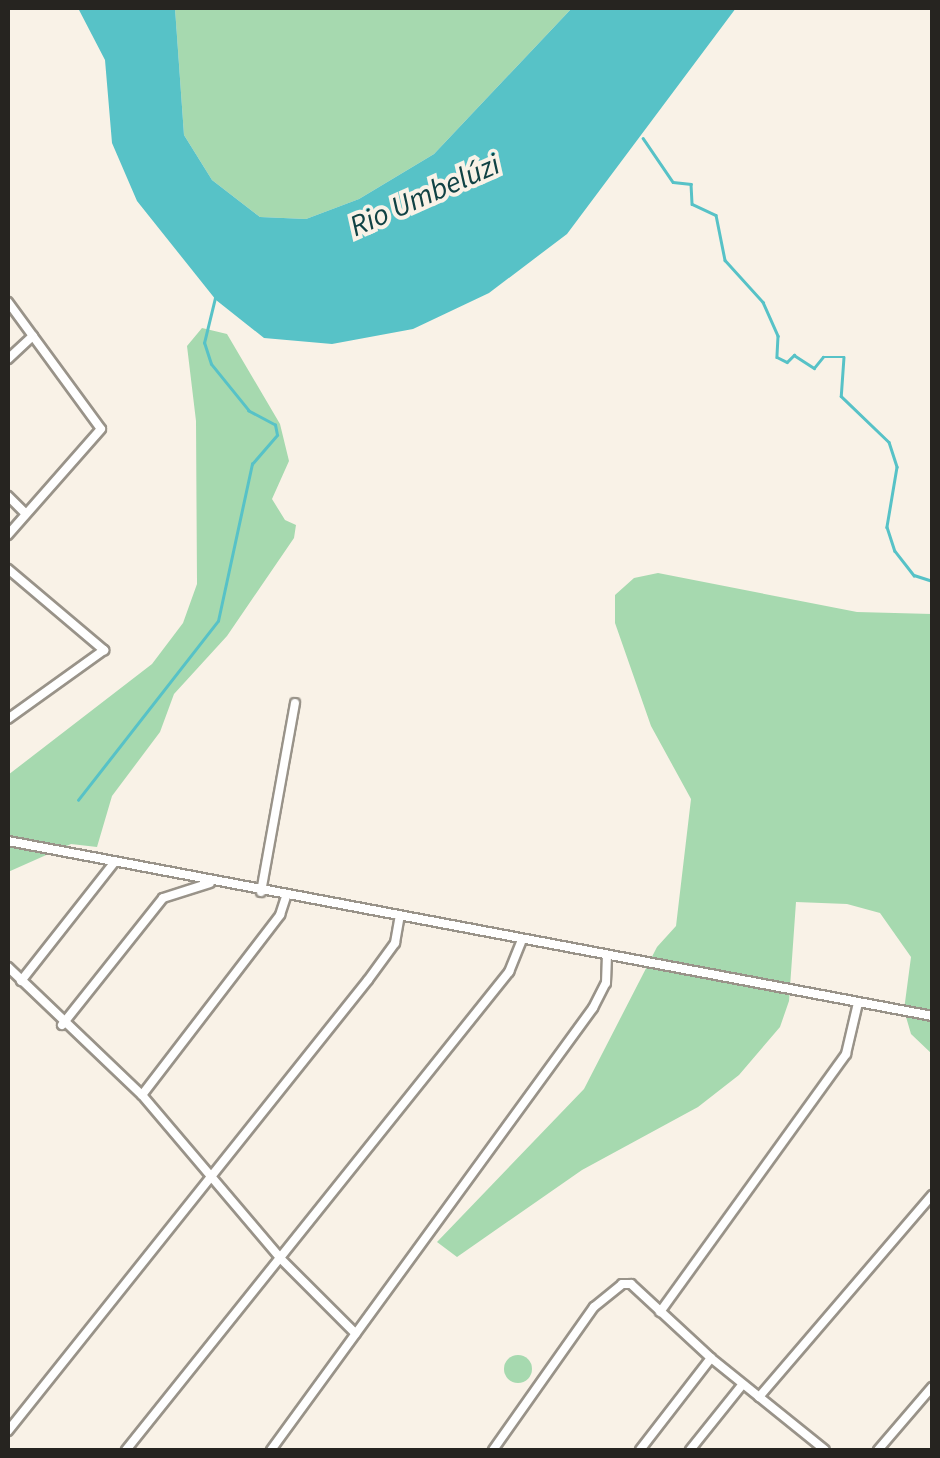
<!DOCTYPE html>
<html>
<head>
<meta charset="utf-8">
<style>
	body { margin:0 }
	#map { position:relative; width:940px; height:1458px; overflow:hidden; background:#f9f2e7; font-family:"Source Sans 3",sans-serif }
	div>[style] { position:absolute }
	.green>* { inset:0; background:#a6d9af }
	.round { border-radius:50% }
	.water>* { inset:0; background:#57c2c7 }
	.stream>* { height:2.5px; margin:-1.25px; padding:0 1.25px; transform-origin:1.25px; border-radius:1.25px; background:#57c2c7 }
	.roads { filter:drop-shadow(2px 0 #999389) drop-shadow(-2px 0 #999389) drop-shadow(0 2px #999389) drop-shadow(0 -2px #999389) }
	.minor>* { height:8px; margin:-4px; padding:0 4px; transform-origin:4px; border-radius:4px; background:#fff }
	span { translate:-50% -50%; white-space:nowrap; text-align:center; line-height:1.15; -webkit-text-stroke:8px #f9f2e7; paint-order:stroke }
	.water-label { font-size:30px; color:#104244; font-style:italic }
	.frame { position:absolute; inset:0; border:10px solid #262420; pointer-events:none }
</style>
</head>
<body>
<div id="map">
	<div class="green">
		<div style="clip-path:polygon(175px 8px,572px 8px,434px 154px,359px 199px,306px 219px,260px 217px,212px 180px,184px 135px)"></div>
		<div style="clip-path:polygon(202px 328px,227px 334px,280px 424px,289px 461px,272px 499px,285px 520px,296px 525px,294px 538px,227px 636px,174px 694px,160px 732px,112px 796px,97px 847px,71px 844px,8px 872px,8px 775px,152px 664px,183px 623px,197px 584px,196px 421px,187px 346px)"></div>
		<div style="clip-path:polygon(658px 573px,857px 612px,932px 614px,932px 1054px,911px 1034px,904px 1010px,911px 957px,880px 913px,847px 904px,796px 902px,789px 1001px,780px 1027px,739px 1075px,698px 1107px,582px 1170px,457px 1257px,437px 1242px,584px 1089px,657px 947px,676px 926px,691px 799px,651px 726px,615px 623px,615px 595px,634px 578px)"></div>
		<div class="round" style="left:504px;top:1355px;width:28px;height:28px"></div>
	</div>
	<div class="water">
		<div style="clip-path:polygon(78px 8px,175px 8px,184px 135px,212px 180px,260px 217px,306px 219px,359px 199px,434px 154px,572px 8px,736px 8px,567px 234px,489px 293px,413px 329px,332px 344px,264px 338px,216px 300px,137px 201px,112px 143px,105px 60px)"></div>
	</div>
	<div class="stream">
		<div style="left:643px;top:138px;width:53px;rotate:55.7deg"></div>
		<div style="left:673px;top:182px;width:18px;rotate:6deg"></div>
		<div style="left:691px;top:184px;width:20px;rotate:87deg"></div>
		<div style="left:692px;top:204px;width:26px;rotate:25deg"></div>
		<div style="left:716px;top:215px;width:46px;rotate:78.7deg"></div>
		<div style="left:725px;top:260px;width:57px;rotate:47.9deg"></div>
		<div style="left:763px;top:302px;width:37px;rotate:66deg"></div>
		<div style="left:778px;top:336px;width:21px;rotate:93deg"></div>
		<div style="left:777px;top:357px;width:11px;rotate:27deg"></div>
		<div style="left:787px;top:362px;width:10px;rotate:-45deg"></div>
		<div style="left:794px;top:355px;width:24px;rotate:33deg"></div>
		<div style="left:814px;top:368px;width:14px;rotate:-51deg"></div>
		<div style="left:823px;top:357px;width:21px"></div>
		<div style="left:844px;top:357px;width:39px;rotate:94deg"></div>
		<div style="left:841px;top:396px;width:66px;rotate:43.8deg"></div>
		<div style="left:889px;top:442px;width:26px;rotate:72deg"></div>
		<div style="left:897px;top:467px;width:61px;rotate:99.5deg"></div>
		<div style="left:887px;top:527px;width:25px;rotate:72deg"></div>
		<div style="left:895px;top:551px;width:31px;rotate:52deg"></div>
		<div style="left:914px;top:575px;width:19px;rotate:18deg"></div>
		<div style="left:78px;top:800px;width:227px;rotate:-52deg"></div>
		<div style="left:218px;top:621px;width:161px;rotate:-77.8deg"></div>
		<div style="left:252px;top:464px;width:38px;rotate:-49deg"></div>
		<div style="left:277px;top:435px;width:10px;rotate:-101deg"></div>
		<div style="left:275px;top:425px;width:30px;rotate:-152deg"></div>
		<div style="left:249px;top:411px;width:60px;rotate:-129deg"></div>
		<div style="left:211px;top:364px;width:22px;rotate:-108deg"></div>
		<div style="left:204px;top:343px;width:46px;rotate:-76.3deg"></div>
	</div>
	<div class="roads">
		<div class="minor">
			<div style="left:8px;top:302px;width:157px;rotate:53.8deg"></div>
			<div style="left:101px;top:429px;width:141px;rotate:131.3deg"></div>
			<div style="left:8px;top:359px;width:34px;rotate:-43deg"></div>
			<div style="left:8px;top:496px;width:25px;rotate:45deg"></div>
			<div style="left:8px;top:569px;width:126px;rotate:40.2deg"></div>
			<div style="left:104px;top:650px;width:118px;rotate:144.3deg"></div>
			<div style="left:8px;top:841px;width:940px;rotate:10.72deg"></div>
			<div style="left:261px;top:892px;width:192px;rotate:-79.8deg"></div>
			<div style="left:8px;top:967px;width:185px;rotate:43.7deg"></div>
			<div style="left:142px;top:1095px;width:214px;rotate:49.7deg"></div>
			<div style="left:280px;top:1258px;width:107px;rotate:45deg"></div>
			<div style="left:21px;top:981px;width:150px;rotate:-51.8deg"></div>
			<div style="left:62px;top:1025px;width:162px;rotate:-51.5deg"></div>
			<div style="left:163px;top:898px;width:49px;rotate:-17.7deg"></div>
			<div style="left:142px;top:1095px;width:227px;rotate:-52.5deg"></div>
			<div style="left:280px;top:915px;width:19px;rotate:-72deg"></div>
			<div style="left:660px;top:1312px;width:318px;rotate:-54.2deg"></div>
			<div style="left:846px;top:1054px;width:52px;rotate:-76.8deg"></div>
			<div style="left:711px;top:1358px;width:146px;rotate:38.9deg"></div>
			<div style="left:759px;top:1397px;width:266px;rotate:-49.4deg"></div>
			<div style="left:8px;top:1431px;width:577px;rotate:-51.4deg"></div>
			<div style="left:368px;top:980px;width:46px;rotate:-53.9deg"></div>
			<div style="left:395px;top:943px;width:28px;rotate:-80deg"></div>
			<div style="left:126px;top:1450px;width:613px;rotate:-51.3deg"></div>
			<div style="left:509px;top:972px;width:32px;rotate:-68deg"></div>
			<div style="left:271px;top:1450px;width:547px;rotate:-53.93deg"></div>
			<div style="left:593px;top:1008px;width:28px;rotate:-63deg"></div>
			<div style="left:606px;top:983px;width:26px;rotate:-88deg"></div>
			<div style="left:493px;top:1450px;width:175px;rotate:-54.8deg"></div>
			<div style="left:594px;top:1307px;width:36px;rotate:-39deg"></div>
			<div style="left:622px;top:1284px;width:9px"></div>
			<div style="left:631px;top:1284px;width:109px;rotate:42.8deg"></div>
			<div style="left:711px;top:1358px;width:116px;rotate:127.7deg"></div>
			<div style="left:690px;top:1450px;width:83px;rotate:-51.3deg"></div>
			<div style="left:878px;top:1450px;width:83px;rotate:-49.4deg"></div>
		</div>
	</div>
	<div class="water-label">
		<span style="left:425px;top:196px;rotate:-24deg">Rio Umbelúzi</span>
	</div>
	<div class="frame"></div>
</div>
</body>
</html>
